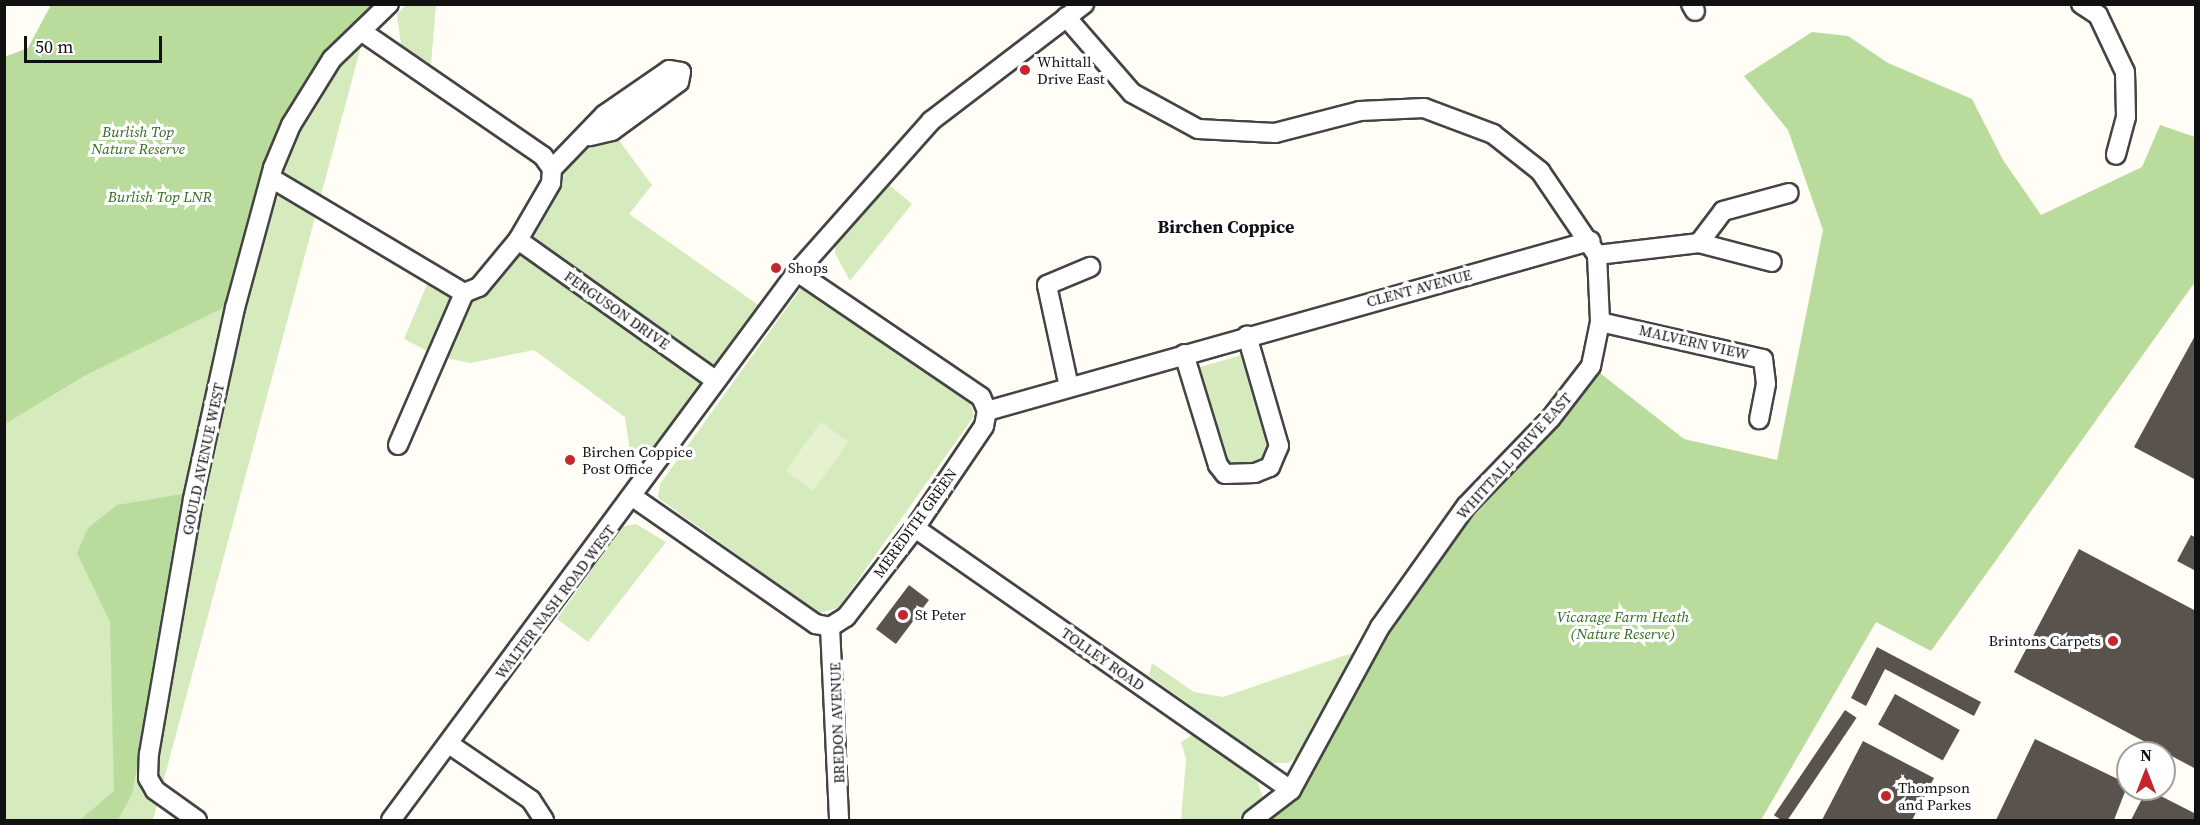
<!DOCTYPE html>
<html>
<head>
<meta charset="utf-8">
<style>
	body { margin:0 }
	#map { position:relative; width:2200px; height:825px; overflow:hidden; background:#fffdf5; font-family:"Source Serif 4",serif }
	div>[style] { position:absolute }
	.green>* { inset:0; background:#d5ebbd }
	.forest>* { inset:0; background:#b9dc9c }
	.pitch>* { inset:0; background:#e6f2cf; transform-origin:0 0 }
	.building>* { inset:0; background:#5a524d; transform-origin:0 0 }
	.roads { filter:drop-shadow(2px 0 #444) drop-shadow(-2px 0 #444) drop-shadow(0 2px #444) drop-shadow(0 -2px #444) }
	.street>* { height:18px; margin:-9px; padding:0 9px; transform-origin:9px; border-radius:9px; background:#fff }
	.dots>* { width:16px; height:16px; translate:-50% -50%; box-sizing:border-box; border:3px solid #fff; border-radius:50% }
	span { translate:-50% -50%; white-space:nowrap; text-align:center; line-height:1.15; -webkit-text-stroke:6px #fff; paint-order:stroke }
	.poi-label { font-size:15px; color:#111 }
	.left { translate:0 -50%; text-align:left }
	.right { translate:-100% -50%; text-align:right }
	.park-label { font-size:15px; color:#2f6b1f; font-style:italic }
	.street-label { font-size:15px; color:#111 }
	.quarter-label { font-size:18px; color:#111; font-weight:700 }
	.frame { position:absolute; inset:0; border:6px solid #111; pointer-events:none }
	.north { position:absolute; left:2116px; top:741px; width:60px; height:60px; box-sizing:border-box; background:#fff; border:2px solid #a0a0a0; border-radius:50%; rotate:0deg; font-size:16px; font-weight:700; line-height:24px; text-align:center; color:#111 }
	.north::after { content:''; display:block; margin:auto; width:21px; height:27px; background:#c4262e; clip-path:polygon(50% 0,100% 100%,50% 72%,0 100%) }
	.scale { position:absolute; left:24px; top:36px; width:138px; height:27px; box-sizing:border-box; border:3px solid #111; border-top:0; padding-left:8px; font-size:18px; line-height:21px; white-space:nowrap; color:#111; -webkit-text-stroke:4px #fff; paint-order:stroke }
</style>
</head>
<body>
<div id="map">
	<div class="green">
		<div style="clip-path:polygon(51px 5px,370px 13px,153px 820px,5px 820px,4px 57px,28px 48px)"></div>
		<div style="clip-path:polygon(406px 5px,436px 5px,431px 64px,401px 45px,397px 14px)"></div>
		<div style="clip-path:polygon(612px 131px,652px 185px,629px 214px,767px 311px,652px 467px,630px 452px,625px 417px,534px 350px,470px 363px,437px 356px,404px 339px,431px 275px,479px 287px,590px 136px)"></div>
		<div style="clip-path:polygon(887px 183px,912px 204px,850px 281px,835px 253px,836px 238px)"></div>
		<div style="clip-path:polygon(801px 288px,968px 395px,974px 416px,838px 608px,819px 613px,658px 498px,660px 484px)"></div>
		<div style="clip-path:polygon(1242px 355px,1271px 449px,1265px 461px,1238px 468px,1224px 461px,1197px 368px)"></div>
		<div style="clip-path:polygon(636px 524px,666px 542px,588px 642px,557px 619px,622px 527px)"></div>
		<div style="clip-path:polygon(1355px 652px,1306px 749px,1289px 763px,1272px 763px,1149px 676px,1152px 663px,1194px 692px,1223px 697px)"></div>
		<div style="clip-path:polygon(1197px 732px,1254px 771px,1263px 798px,1243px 820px,1181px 820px,1186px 759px,1181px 742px)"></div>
	</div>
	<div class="forest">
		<div style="clip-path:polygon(51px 5px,382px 5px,325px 54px,291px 108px,231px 304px,84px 376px,5px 424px,5px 57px,28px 48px)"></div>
		<div style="clip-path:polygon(1812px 32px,1848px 36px,1888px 63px,1972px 99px,2003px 160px,2041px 215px,2142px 167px,2160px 125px,2195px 137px,2195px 282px,1931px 651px,1876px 622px,1761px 820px,1252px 820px,1291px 790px,1380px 627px,1591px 366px,1684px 439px,1777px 460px,1823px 230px,1788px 130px,1744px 76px)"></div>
		<div style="clip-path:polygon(188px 493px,132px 794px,118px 820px,80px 820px,114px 791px,110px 622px,77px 553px,88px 528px,117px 505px)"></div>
	</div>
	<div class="pitch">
		<div style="left:821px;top:422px;width:34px;height:60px;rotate:36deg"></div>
	</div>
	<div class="building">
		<div style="clip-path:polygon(2196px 334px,2196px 480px,2134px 447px)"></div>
		<div style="clip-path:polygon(2191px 535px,2196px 538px,2196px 571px,2177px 561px)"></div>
		<div style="clip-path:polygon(2079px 549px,2196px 611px,2196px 769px,2014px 672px)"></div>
		<div style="left:909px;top:585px;width:25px;height:55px;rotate:37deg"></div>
		<div style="clip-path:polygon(1877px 647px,1981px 702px,1974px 716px,1885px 669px,1866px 706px,1851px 698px)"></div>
		<div style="left:1895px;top:694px;width:74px;height:35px;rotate:29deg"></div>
		<div style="left:1845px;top:710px;width:14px;height:127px;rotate:34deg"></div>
		<div style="clip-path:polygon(2035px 739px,2128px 784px,2114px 820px,1996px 820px)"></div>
		<div style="clip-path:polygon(1863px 741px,1934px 778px,1912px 820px,1822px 820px)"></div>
		<div style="clip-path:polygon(2147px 789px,2196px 814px,2196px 820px,2131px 820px)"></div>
	</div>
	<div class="roads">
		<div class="street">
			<div style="left:1691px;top:4px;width:8px;rotate:60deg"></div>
			<div style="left:2081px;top:4px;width:20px;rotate:33deg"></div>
			<div style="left:2098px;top:15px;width:63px;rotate:64.7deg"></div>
			<div style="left:2125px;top:72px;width:45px;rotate:88.7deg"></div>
			<div style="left:2126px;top:117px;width:39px;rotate:105deg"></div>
			<div style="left:1066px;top:17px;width:101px;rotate:49deg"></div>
			<div style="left:1132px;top:93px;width:75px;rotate:28.6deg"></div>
			<div style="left:1198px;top:129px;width:77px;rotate:3deg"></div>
			<div style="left:1275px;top:133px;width:88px;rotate:-14.5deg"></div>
			<div style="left:1360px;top:111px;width:64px;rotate:-2.7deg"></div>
			<div style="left:1424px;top:108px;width:74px;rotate:20.6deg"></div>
			<div style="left:1493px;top:134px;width:60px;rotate:38.2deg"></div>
			<div style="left:1540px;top:171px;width:102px;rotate:55.8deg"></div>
			<div style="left:1597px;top:255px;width:67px;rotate:87.4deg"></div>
			<div style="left:1600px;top:322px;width:45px;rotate:101.6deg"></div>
			<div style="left:1591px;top:366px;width:66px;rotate:127.6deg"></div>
			<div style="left:1551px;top:418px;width:122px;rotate:134deg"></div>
			<div style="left:1466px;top:506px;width:148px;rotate:125.4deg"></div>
			<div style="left:1380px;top:627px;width:186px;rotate:118.6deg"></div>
			<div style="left:1291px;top:790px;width:49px;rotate:142.4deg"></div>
			<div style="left:361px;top:31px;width:221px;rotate:34.5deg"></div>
			<div style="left:543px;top:156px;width:16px;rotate:55deg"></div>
			<div style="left:271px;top:178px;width:225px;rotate:30.8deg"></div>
			<div style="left:518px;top:240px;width:242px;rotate:35.4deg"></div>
			<div style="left:1699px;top:243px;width:40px;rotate:-53deg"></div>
			<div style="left:1723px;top:211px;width:68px;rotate:-15.3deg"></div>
			<div style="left:1597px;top:255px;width:103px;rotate:-6.7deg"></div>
			<div style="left:1699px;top:243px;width:75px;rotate:14.6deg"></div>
			<div style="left:1600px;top:322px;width:167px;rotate:12.8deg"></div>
			<div style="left:1763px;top:359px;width:25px;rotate:83deg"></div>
			<div style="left:1766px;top:384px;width:36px;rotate:101deg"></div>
			<div style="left:1184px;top:354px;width:116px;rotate:73deg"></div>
			<div style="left:1218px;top:465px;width:11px;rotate:52deg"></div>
			<div style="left:1225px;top:474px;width:30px;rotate:-2deg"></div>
			<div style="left:1255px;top:473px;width:16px;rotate:-22deg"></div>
			<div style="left:1270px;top:467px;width:23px;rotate:-67deg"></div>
			<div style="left:1279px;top:446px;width:115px;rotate:-106.2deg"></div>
			<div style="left:1069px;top:387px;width:104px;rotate:-102.2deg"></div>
			<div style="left:1047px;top:285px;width:47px;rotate:-22.7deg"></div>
			<div style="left:987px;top:411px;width:627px;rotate:-15.74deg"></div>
			<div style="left:398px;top:445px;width:166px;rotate:-66.5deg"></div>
			<div style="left:464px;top:293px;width:16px;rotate:-22deg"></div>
			<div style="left:479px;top:287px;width:61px;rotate:-50.3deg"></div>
			<div style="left:518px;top:240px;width:66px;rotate:-59.9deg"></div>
			<div style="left:551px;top:183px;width:14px;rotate:-86deg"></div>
			<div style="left:552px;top:169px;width:75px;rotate:-46.1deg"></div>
			<div style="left:604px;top:115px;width:79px;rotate:-34.7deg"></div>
			<div style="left:669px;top:70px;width:12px;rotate:9deg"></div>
			<div style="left:681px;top:72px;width:10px;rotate:101deg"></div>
			<div style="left:679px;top:82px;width:83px;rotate:143.8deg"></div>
			<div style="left:612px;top:131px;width:23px;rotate:167deg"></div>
			<div style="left:633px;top:497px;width:223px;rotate:34.8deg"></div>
			<div style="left:816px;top:624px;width:14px;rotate:12deg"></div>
			<div style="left:830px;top:627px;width:19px;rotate:-32deg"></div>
			<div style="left:846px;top:617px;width:113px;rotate:-52.2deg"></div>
			<div style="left:915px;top:528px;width:123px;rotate:-55.9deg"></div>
			<div style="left:984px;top:426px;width:15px;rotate:-79deg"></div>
			<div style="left:987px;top:411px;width:15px;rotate:-113deg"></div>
			<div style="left:981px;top:397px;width:222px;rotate:-145.8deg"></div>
			<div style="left:915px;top:528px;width:458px;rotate:34.9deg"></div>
			<div style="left:830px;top:627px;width:193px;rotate:87.3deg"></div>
			<div style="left:449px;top:744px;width:99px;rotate:34.3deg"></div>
			<div style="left:531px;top:800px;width:24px;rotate:57deg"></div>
			<div style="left:197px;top:820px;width:52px;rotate:-144.5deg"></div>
			<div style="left:155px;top:790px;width:14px;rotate:-120deg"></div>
			<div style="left:148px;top:778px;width:24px;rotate:-88deg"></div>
			<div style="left:149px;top:754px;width:259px;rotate:-80.2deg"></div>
			<div style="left:193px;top:499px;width:196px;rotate:-77.6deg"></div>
			<div style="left:235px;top:308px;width:145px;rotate:-74.8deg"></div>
			<div style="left:273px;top:168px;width:47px;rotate:-67.3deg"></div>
			<div style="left:291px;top:125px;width:78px;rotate:-58.2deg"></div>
			<div style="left:332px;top:59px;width:79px;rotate:-44deg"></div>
			<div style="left:391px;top:820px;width:682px;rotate:-53.47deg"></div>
			<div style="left:797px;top:272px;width:202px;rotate:-48.4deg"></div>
			<div style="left:931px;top:121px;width:193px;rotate:-37.4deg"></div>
		</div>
	</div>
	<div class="dots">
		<div style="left:1025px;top:70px;background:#c4262e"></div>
		<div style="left:776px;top:268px;background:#c4262e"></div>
		<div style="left:570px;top:460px;background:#c4262e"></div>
		<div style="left:903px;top:615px;background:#c4262e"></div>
		<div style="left:2113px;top:641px;background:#c4262e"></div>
		<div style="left:1886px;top:796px;background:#c4262e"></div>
	</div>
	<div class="poi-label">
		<span class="left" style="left:1037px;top:70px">Whittall<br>Drive East</span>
		<span class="left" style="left:788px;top:268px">Shops</span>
		<span class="left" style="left:582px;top:460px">Birchen Coppice<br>Post Office</span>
		<span class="left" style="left:915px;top:615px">St Peter</span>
		<span class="right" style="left:2101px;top:641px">Brintons Carpets</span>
		<span class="left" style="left:1898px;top:796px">Thompson<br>and Parkes</span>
	</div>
	<div class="park-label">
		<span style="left:138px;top:140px">Burlish Top<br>Nature Reserve</span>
		<span style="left:160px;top:197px">Burlish Top LNR</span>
		<span style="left:1623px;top:625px">Vicarage Farm Heath<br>(Nature Reserve)</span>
	</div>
	<div class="street-label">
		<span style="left:1419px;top:288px;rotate:-15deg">CLENT AVENUE</span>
		<span style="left:617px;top:310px;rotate:35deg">FERGUSON DRIVE</span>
		<span style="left:1694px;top:342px;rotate:13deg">MALVERN VIEW</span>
		<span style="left:1514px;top:456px;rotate:-48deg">WHITTALL DRIVE EAST</span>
		<span style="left:203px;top:459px;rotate:-78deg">GOULD AVENUE WEST</span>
		<span style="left:915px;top:523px;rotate:-54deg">MEREDITH GREEN</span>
		<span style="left:555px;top:602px;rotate:-53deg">WALTER NASH ROAD WEST</span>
		<span style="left:1103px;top:659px;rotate:35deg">TOLLEY ROAD</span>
		<span style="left:837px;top:723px;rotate:-92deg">BREDON AVENUE</span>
	</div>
	<div class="quarter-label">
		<span style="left:1226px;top:227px">Birchen Coppice</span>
	</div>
	<div class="frame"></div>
	<div class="north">N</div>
	<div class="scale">50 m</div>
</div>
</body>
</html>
